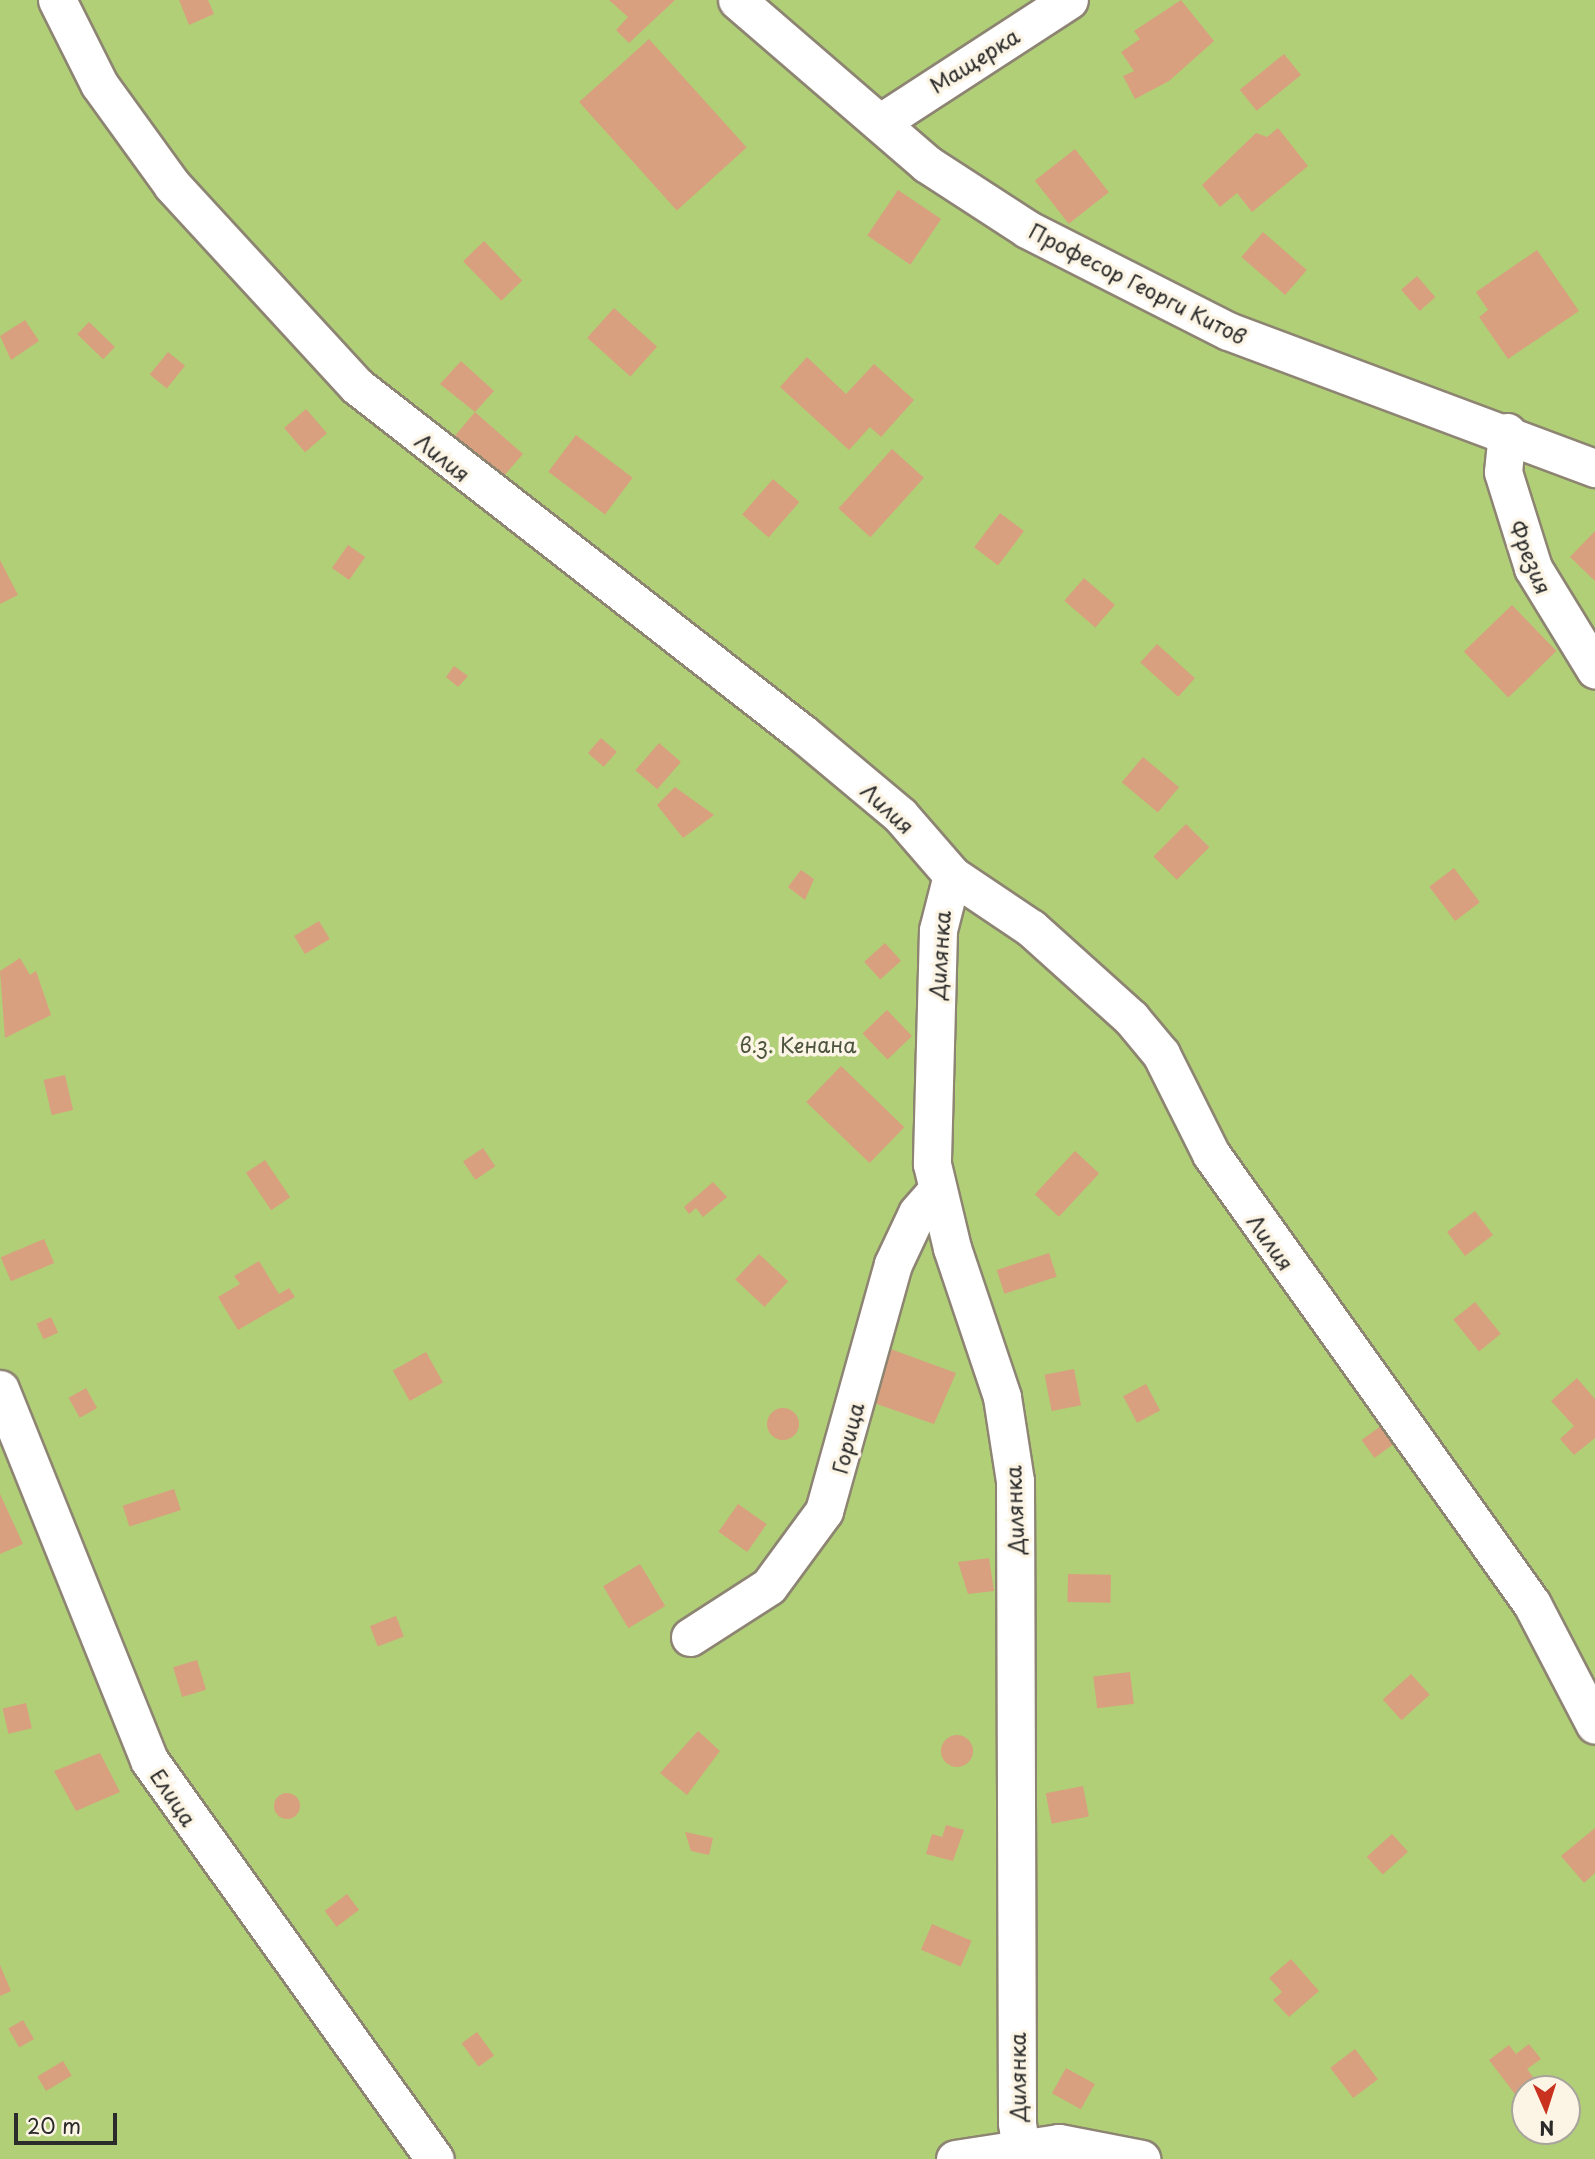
<!DOCTYPE html>
<html>
<head>
<meta charset="utf-8">
<style>
	body { margin:0 }
	#map { position:relative; width:1595px; height:2159px; overflow:hidden; background:#efdcba; font-family:"Playpen Sans",sans-serif }
	div>[style] { position:absolute }
	.green>* { inset:0; background:#b0cf77 }
	.building>* { inset:0; background:#d9a07f; transform-origin:0 0 }
	.round { border-radius:50% }
	.roads { filter:drop-shadow(2px 0 #8d8472) drop-shadow(-2px 0 #8d8472) drop-shadow(0 2px #8d8472) drop-shadow(0 -2px #8d8472) }
	.street>* { height:37px; margin:-18.5px; padding:0 18.5px; transform-origin:18.5px; border-radius:18.5px; background:#fff }
	span { translate:-50% -50%; white-space:nowrap; text-align:center; line-height:1.15; -webkit-text-stroke:7px #fcf5e5; paint-order:stroke }
	.street-label { font-size:21px; color:#2b2b2b }
	.park-label { font-size:21px; color:#4c543e }
	.north { position:absolute; left:1511px; top:2075px; width:70px; height:70px; box-sizing:border-box; background:#fcf5e5; border:2px solid #a8a49b; border-radius:50%; rotate:177deg; font-size:19px; font-weight:700; line-height:28px; text-align:center; color:#2b2b2b }
	.north::after { content:''; display:block; margin:auto; width:24px; height:32px; background:#c8321e; clip-path:polygon(50% 0,100% 100%,50% 72%,0 100%) }
	.scale { position:absolute; left:14px; top:2113px; width:103px; height:32px; box-sizing:border-box; border:4px solid #2b2b2b; border-top:0; padding-left:9px; font-size:21px; line-height:24px; white-space:nowrap; color:#2b2b2b; -webkit-text-stroke:5px #fcf5e5; paint-order:stroke }
</style>
</head>
<body>
<div id="map">
	<div class="green">
		<div style="clip-path:polygon(evenodd,0 0,1595px 0,1595px 2159px,0 2159px,0 0,1525px 2089px,1567px 2089px,1567px 2131px,1525px 2131px,1525px 2089px)"></div>
	</div>
	<div class="building">
		<div style="clip-path:polygon(179px 0,208px 0,214px 14px,189px 25px)"></div>
		<div style="clip-path:polygon(609px 0,675px 0,629px 43px,616px 30px,628px 17px)"></div>
		<div style="clip-path:polygon(1181px 0,1214px 41px,1169px 81px,1135px 99px,1123px 76px,1134px 71px,1121px 52px,1140px 39px,1134px 31px)"></div>
		<div style="left:649px;top:39px;width:146px;height:94px;rotate:48deg"></div>
		<div style="left:1284px;top:54px;width:27px;height:57px;rotate:51deg"></div>
		<div style="clip-path:polygon(1278px 128px,1308px 166px,1252px 212px,1237px 193px,1220px 207px,1202px 185px,1256px 133px,1267px 137px)"></div>
		<div style="left:1075px;top:149px;width:55px;height:51px;rotate:52deg"></div>
		<div style="left:898px;top:190px;width:52px;height:55px;rotate:34deg"></div>
		<div style="left:1263px;top:232px;width:58px;height:33px;rotate:41deg"></div>
		<div style="left:484px;top:241px;width:55px;height:29px;rotate:46deg"></div>
		<div style="clip-path:polygon(1537px 250px,1579px 311px,1508px 359px,1479px 317px,1488px 310px,1476px 292px)"></div>
		<div style="left:1417px;top:276px;width:28px;height:21px;rotate:49deg"></div>
		<div style="left:614px;top:308px;width:58px;height:40px;rotate:42deg"></div>
		<div style="clip-path:polygon(25px 320px,39px 341px,11px 360px,0 336px)"></div>
		<div style="left:89px;top:322px;width:36px;height:17px;rotate:44deg"></div>
		<div style="left:168px;top:352px;width:22px;height:29px;rotate:39deg"></div>
		<div style="clip-path:polygon(807px 357px,846px 394px,874px 364px,914px 400px,881px 437px,870px 427px,849px 450px,780px 387px)"></div>
		<div style="clip-path:polygon(461px 361px,494px 391px,475px 412px,523px 454px,497px 484px,449px 443px,475px 412px,440px 384px)"></div>
		<div style="left:306px;top:409px;width:32px;height:29px;rotate:49deg"></div>
		<div style="left:576px;top:435px;width:71px;height:46px;rotate:37deg"></div>
		<div style="left:892px;top:449px;width:43px;height:80px;rotate:42deg"></div>
		<div style="left:773px;top:479px;width:35px;height:47px;rotate:41deg"></div>
		<div style="left:1000px;top:513px;width:30px;height:43px;rotate:37deg"></div>
		<div style="clip-path:polygon(1595px 531px,1595px 581px,1570px 557px)"></div>
		<div style="left:348px;top:545px;width:21px;height:28px;rotate:35deg"></div>
		<div style="clip-path:polygon(0 560px,18px 595px,0 604px)"></div>
		<div style="left:1084px;top:578px;width:41px;height:30px;rotate:41deg"></div>
		<div style="left:1512px;top:605px;width:64px;height:67px;rotate:46deg"></div>
		<div style="left:1157px;top:644px;width:51px;height:25px;rotate:42deg"></div>
		<div style="clip-path:polygon(454px 666px,468px 676px,458px 687px,446px 677px)"></div>
		<div style="left:601px;top:738px;width:21px;height:20px;rotate:41deg"></div>
		<div style="left:659px;top:743px;width:29px;height:36px;rotate:41deg"></div>
		<div style="left:1143px;top:757px;width:47px;height:33px;rotate:40deg"></div>
		<div style="clip-path:polygon(675px 787px,714px 815px,683px 838px,657px 805px)"></div>
		<div style="left:1186px;top:824px;width:33px;height:46px;rotate:45deg"></div>
		<div style="left:1454px;top:868px;width:43px;height:31px;rotate:53deg"></div>
		<div style="clip-path:polygon(801px 870px,814px 879px,805px 900px,788px 887px)"></div>
		<div style="left:319px;top:921px;width:21px;height:29px;rotate:59deg"></div>
		<div style="left:885px;top:943px;width:24px;height:28px;rotate:48deg"></div>
		<div style="clip-path:polygon(20px 958px,30px 975px,36px 971px,51px 1015px,5px 1038px,0 971px)"></div>
		<div style="left:887px;top:1010px;width:36px;height:34px;rotate:46deg"></div>
		<div style="left:841px;top:1066px;width:88px;height:50px;rotate:44deg"></div>
		<div style="left:65px;top:1075px;width:36px;height:22px;rotate:77deg"></div>
		<div style="left:483px;top:1148px;width:22px;height:24px;rotate:56deg"></div>
		<div style="left:1075px;top:1151px;width:33px;height:59px;rotate:43deg"></div>
		<div style="left:265px;top:1160px;width:45px;height:23px;rotate:56deg"></div>
		<div style="clip-path:polygon(713px 1182px,727px 1197px,703px 1217px,696px 1208px,689px 1214px,684px 1207px)"></div>
		<div style="left:1475px;top:1211px;width:30px;height:35px;rotate:53deg"></div>
		<div style="left:44px;top:1239px;width:26px;height:47px;rotate:67deg"></div>
		<div style="left:1049px;top:1253px;width:25px;height:55px;rotate:72deg"></div>
		<div style="left:759px;top:1254px;width:40px;height:35px;rotate:43deg"></div>
		<div style="clip-path:polygon(259px 1261px,279px 1294px,289px 1288px,295px 1297px,238px 1330px,218px 1297px,240px 1284px,234px 1276px)"></div>
		<div style="left:1475px;top:1302px;width:41px;height:28px;rotate:51deg"></div>
		<div style="left:51px;top:1317px;width:17px;height:16px;rotate:65deg"></div>
		<div style="clip-path:polygon(885px 1347px,956px 1373px,934px 1424px,874px 1403px)"></div>
		<div style="left:426px;top:1352px;width:35px;height:38px;rotate:61deg"></div>
		<div style="left:1074px;top:1369px;width:37px;height:30px;rotate:79deg"></div>
		<div style="clip-path:polygon(1577px 1378px,1595px 1399px,1595px 1438px,1574px 1455px,1560px 1439px,1574px 1426px,1551px 1401px)"></div>
		<div style="left:1146px;top:1384px;width:30px;height:26px;rotate:62deg"></div>
		<div style="left:86px;top:1388px;width:23px;height:20px;rotate:61deg"></div>
		<div class="round" style="left:767px;top:1408px;width:32px;height:32px"></div>
		<div style="left:1381px;top:1426px;width:22px;height:24px;rotate:54deg"></div>
		<div style="left:174px;top:1489px;width:22px;height:54px;rotate:72deg"></div>
		<div style="clip-path:polygon(0 1494px,23px 1544px,0 1554px)"></div>
		<div style="left:738px;top:1504px;width:35px;height:34px;rotate:35deg"></div>
		<div style="clip-path:polygon(989px 1558px,994px 1591px,968px 1594px,958px 1562px)"></div>
		<div style="left:640px;top:1564px;width:49px;height:43px;rotate:59deg"></div>
		<div style="left:1068px;top:1574px;width:43px;height:28px;rotate:1deg"></div>
		<div style="left:396px;top:1616px;width:22px;height:28px;rotate:69deg"></div>
		<div style="left:197px;top:1660px;width:31px;height:25px;rotate:73deg"></div>
		<div style="left:1130px;top:1672px;width:32px;height:37px;rotate:83deg"></div>
		<div style="left:1411px;top:1674px;width:28px;height:38px;rotate:48deg"></div>
		<div style="left:26px;top:1703px;width:26px;height:24px;rotate:77deg"></div>
		<div style="clip-path:polygon(698px 1731px,720px 1751px,687px 1795px,660px 1773px)"></div>
		<div class="round" style="left:941px;top:1735px;width:32px;height:32px"></div>
		<div style="clip-path:polygon(100px 1753px,120px 1792px,76px 1811px,54px 1771px)"></div>
		<div style="left:1083px;top:1786px;width:31px;height:38px;rotate:79deg"></div>
		<div class="round" style="left:274px;top:1793px;width:26px;height:26px"></div>
		<div style="clip-path:polygon(946px 1825px,964px 1830px,953px 1861px,926px 1854px,932px 1834px,942px 1837px)"></div>
		<div style="clip-path:polygon(1595px 1828px,1595px 1873px,1584px 1883px,1561px 1856px)"></div>
		<div style="clip-path:polygon(685px 1832px,713px 1838px,709px 1855px,691px 1851px)"></div>
		<div style="left:1392px;top:1834px;width:24px;height:34px;rotate:48deg"></div>
		<div style="left:347px;top:1894px;width:20px;height:28px;rotate:53deg"></div>
		<div style="left:932px;top:1924px;width:43px;height:28px;rotate:23deg"></div>
		<div style="clip-path:polygon(1291px 1959px,1319px 1991px,1289px 2017px,1273px 2000px,1282px 1992px,1269px 1978px)"></div>
		<div style="clip-path:polygon(0 1965px,11px 1991px,0 1996px)"></div>
		<div style="left:23px;top:2020px;width:22px;height:17px;rotate:60deg"></div>
		<div style="left:477px;top:2032px;width:29px;height:19px;rotate:54deg"></div>
		<div style="clip-path:polygon(1529px 2044px,1541px 2059px,1527px 2069px,1541px 2087px,1525px 2089px,1521px 2102px,1489px 2060px,1509px 2045px,1516px 2054px)"></div>
		<div style="left:1355px;top:2049px;width:38px;height:31px;rotate:53deg"></div>
		<div style="left:63px;top:2061px;width:17px;height:30px;rotate:59deg"></div>
		<div style="left:1066px;top:2068px;width:33px;height:29px;rotate:29deg"></div>
	</div>
	<div class="roads">
		<div class="street">
			<div style="left:57px;top:0;width:94px;rotate:63.4deg"></div>
			<div style="left:99px;top:84px;width:125px;rotate:54.1deg"></div>
			<div style="left:172px;top:185px;width:273px;rotate:47.4deg"></div>
			<div style="left:357px;top:386px;width:564px;rotate:37.95deg"></div>
			<div style="left:802px;top:733px;width:128px;rotate:39.9deg"></div>
			<div style="left:900px;top:815px;width:79px;rotate:49.1deg"></div>
			<div style="left:952px;top:875px;width:95px;rotate:33.9deg"></div>
			<div style="left:1031px;top:928px;width:135px;rotate:42deg"></div>
			<div style="left:1131px;top:1018px;width:47px;rotate:50.2deg"></div>
			<div style="left:1161px;top:1054px;width:112px;rotate:63.4deg"></div>
			<div style="left:1211px;top:1154px;width:553px;rotate:54.5deg"></div>
			<div style="left:1532px;top:1604px;width:136px;rotate:62.5deg"></div>
			<div style="left:737px;top:0;width:251px;rotate:40.8deg"></div>
			<div style="left:927px;top:164px;width:119px;rotate:33deg"></div>
			<div style="left:1027px;top:229px;width:225px;rotate:26.9deg"></div>
			<div style="left:1228px;top:331px;width:392px;rotate:20.5deg"></div>
			<div style="left:881px;top:122px;width:224px;rotate:-33deg"></div>
			<div style="left:1507px;top:432px;width:40px;rotate:95.7deg"></div>
			<div style="left:1503px;top:472px;width:101px;rotate:72.6deg"></div>
			<div style="left:1533px;top:568px;width:119px;rotate:58.5deg"></div>
			<div style="left:952px;top:875px;width:57px;rotate:104.3deg"></div>
			<div style="left:938px;top:930px;width:234px;rotate:91.5deg"></div>
			<div style="left:932px;top:1164px;width:86px;rotate:76.6deg"></div>
			<div style="left:952px;top:1248px;width:157px;rotate:71.4deg"></div>
			<div style="left:1002px;top:1397px;width:85px;rotate:81.2deg"></div>
			<div style="left:1015px;top:1481px;width:642px;rotate:89.82deg"></div>
			<div style="left:1017px;top:2123px;width:36px;rotate:82deg"></div>
			<div style="left:0;top:1389px;width:400px;rotate:68.1deg"></div>
			<div style="left:149px;top:1760px;width:491px;rotate:54.4deg"></div>
			<div style="left:690px;top:1637px;width:94px;rotate:-32.8deg"></div>
			<div style="left:769px;top:1586px;width:93px;rotate:-53.7deg"></div>
			<div style="left:824px;top:1511px;width:256px;rotate:-74.4deg"></div>
			<div style="left:893px;top:1264px;width:56px;rotate:-64.8deg"></div>
			<div style="left:917px;top:1213px;width:28px;rotate:-49deg"></div>
			<div style="left:955px;top:2159px;width:105px;rotate:-8.7deg"></div>
			<div style="left:1059px;top:2143px;width:84px;rotate:11deg"></div>
		</div>
	</div>
	<div class="street-label">
		<span style="left:974px;top:60px;rotate:-32deg">Мащерка</span>
		<span style="left:1138px;top:283px;rotate:27deg">Професор Георги Китов</span>
		<span style="left:443px;top:457px;rotate:39deg">Лилия</span>
		<span style="left:1531px;top:557px;rotate:68deg">Фрезия</span>
		<span style="left:888px;top:808px;rotate:43deg">Лилия</span>
		<span style="left:939px;top:955px;rotate:-86deg">Дилянка</span>
		<span style="left:1271px;top:1242px;rotate:55deg">Лилия</span>
		<span style="left:847px;top:1438px;rotate:-76deg">Горица</span>
		<span style="left:1014px;top:1510px;rotate:-92deg">Дилянка</span>
		<span style="left:174px;top:1797px;rotate:56deg">Елица</span>
		<span style="left:1017px;top:2077px;rotate:-90deg">Дилянка</span>
	</div>
	<div class="park-label">
		<span style="left:798px;top:1044px">в.з. Кенана</span>
	</div>
	<div class="north">N</div>
	<div class="scale">20 m</div>
</div>
</body>
</html>
